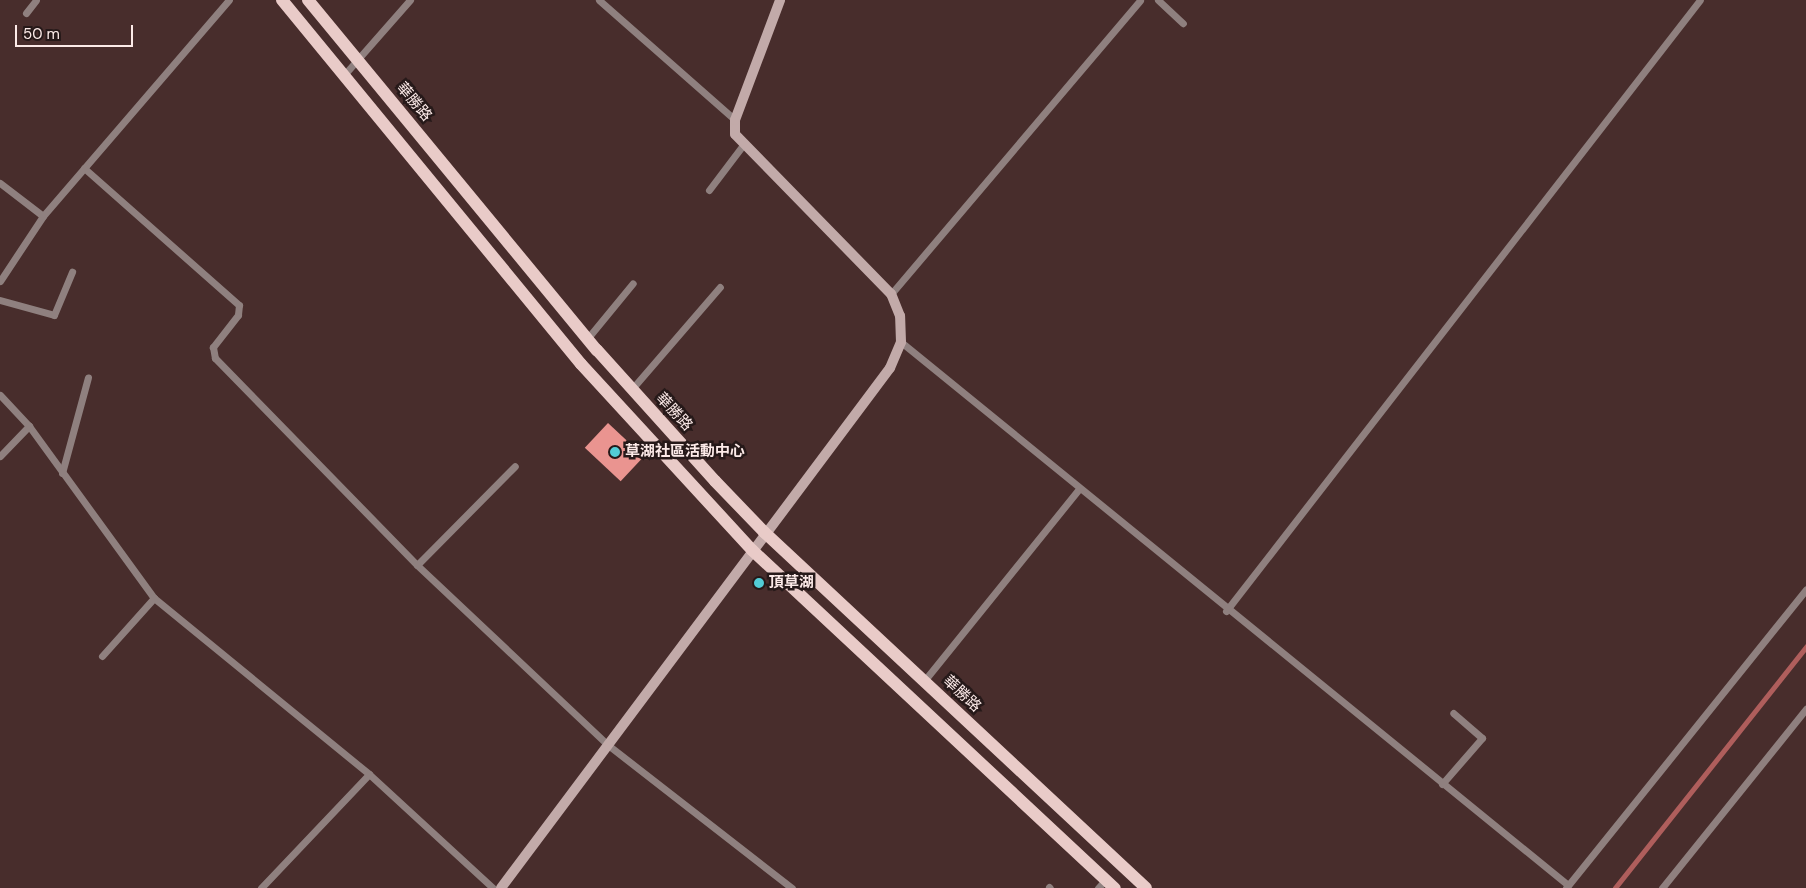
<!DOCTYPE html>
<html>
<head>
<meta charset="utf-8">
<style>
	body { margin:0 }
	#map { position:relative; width:1806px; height:888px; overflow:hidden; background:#482d2c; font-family:"DM Sans","Noto Sans TC",sans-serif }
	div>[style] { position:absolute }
	.stream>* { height:4.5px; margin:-2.25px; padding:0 2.25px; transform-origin:2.25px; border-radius:2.25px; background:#af5e5c }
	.building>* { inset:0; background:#ea9490; transform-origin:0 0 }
	.lane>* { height:7px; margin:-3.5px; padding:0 3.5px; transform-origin:3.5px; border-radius:3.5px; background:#8f807f }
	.secondary>* { height:10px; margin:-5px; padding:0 5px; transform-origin:5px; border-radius:5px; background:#c2aaa9 }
	.primary>* { height:12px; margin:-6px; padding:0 6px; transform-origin:6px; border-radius:6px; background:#e9cbc8 }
	.dots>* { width:14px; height:14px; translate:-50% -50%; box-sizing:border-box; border:2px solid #261919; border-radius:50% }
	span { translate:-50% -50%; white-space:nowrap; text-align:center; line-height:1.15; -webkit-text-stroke:5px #261919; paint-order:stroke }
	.street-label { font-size:15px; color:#fceae8 }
	.poi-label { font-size:15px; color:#fceae8; font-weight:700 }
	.left { translate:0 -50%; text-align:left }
	.scale { position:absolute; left:15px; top:25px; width:118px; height:22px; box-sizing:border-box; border:2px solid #fceae8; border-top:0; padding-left:6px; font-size:15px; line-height:18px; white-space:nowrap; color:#fceae8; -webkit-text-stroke:4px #261919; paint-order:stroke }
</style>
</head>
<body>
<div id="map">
	<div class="stream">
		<div style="left:1615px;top:888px;width:308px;rotate:-51.6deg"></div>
	</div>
	<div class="building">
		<div style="left:608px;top:423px;width:49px;height:34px;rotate:43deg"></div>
	</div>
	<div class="lane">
		<div style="left:599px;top:0;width:181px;rotate:41.4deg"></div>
		<div style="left:1158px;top:0;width:34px;rotate:43deg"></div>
		<div style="left:26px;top:13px;width:16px;rotate:-52deg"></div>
		<div style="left:344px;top:75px;width:100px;rotate:-48.7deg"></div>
		<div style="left:84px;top:168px;width:207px;rotate:41.5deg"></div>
		<div style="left:239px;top:305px;width:10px;rotate:96deg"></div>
		<div style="left:238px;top:315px;width:41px;rotate:128deg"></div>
		<div style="left:213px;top:347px;width:11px;rotate:80deg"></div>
		<div style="left:215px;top:358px;width:289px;rotate:45.7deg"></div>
		<div style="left:417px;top:565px;width:262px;rotate:43.3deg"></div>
		<div style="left:608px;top:745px;width:233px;rotate:37.9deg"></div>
		<div style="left:0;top:183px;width:54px;rotate:37.5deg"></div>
		<div style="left:709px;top:190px;width:56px;rotate:-52.9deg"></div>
		<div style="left:0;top:281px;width:78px;rotate:-56.5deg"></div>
		<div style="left:43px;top:216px;width:285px;rotate:-49.3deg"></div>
		<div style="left:891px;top:294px;width:385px;rotate:-49.7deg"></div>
		<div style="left:0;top:300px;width:56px;rotate:15.5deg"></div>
		<div style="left:54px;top:315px;width:47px;rotate:-67.3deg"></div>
		<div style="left:587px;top:339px;width:72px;rotate:-50.6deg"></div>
		<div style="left:901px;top:342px;width:860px;rotate:39.15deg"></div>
		<div style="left:631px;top:390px;width:136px;rotate:-49.2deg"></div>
		<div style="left:0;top:395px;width:42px;rotate:46.9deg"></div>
		<div style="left:29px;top:426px;width:213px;rotate:54deg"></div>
		<div style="left:154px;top:598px;width:278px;rotate:39.3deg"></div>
		<div style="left:369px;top:774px;width:168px;rotate:42.6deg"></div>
		<div style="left:0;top:456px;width:42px;rotate:-46deg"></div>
		<div style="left:62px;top:473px;width:99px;rotate:-74.8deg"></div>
		<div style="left:417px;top:565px;width:139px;rotate:-45.3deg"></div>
		<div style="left:1226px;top:611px;width:773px;rotate:-52.2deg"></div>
		<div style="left:102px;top:656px;width:78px;rotate:-48.1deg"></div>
		<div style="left:924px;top:681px;width:247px;rotate:-51.1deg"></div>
		<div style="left:1442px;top:784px;width:61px;rotate:-49deg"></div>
		<div style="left:1482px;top:738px;width:38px;rotate:-139deg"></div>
		<div style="left:1049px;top:887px;width:1px;rotate:45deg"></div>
		<div style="left:261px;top:888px;width:157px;rotate:-46.5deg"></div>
		<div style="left:1098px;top:888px;width:12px;rotate:-48deg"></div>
		<div style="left:1566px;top:888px;width:383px;rotate:-51.2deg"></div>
		<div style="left:1662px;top:888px;width:230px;rotate:-51.2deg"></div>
	</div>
	<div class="secondary">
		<div style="left:501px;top:888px;width:649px;rotate:-53.2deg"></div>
		<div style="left:890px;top:368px;width:28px;rotate:-67deg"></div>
		<div style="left:901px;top:342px;width:26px;rotate:-92deg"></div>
		<div style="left:900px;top:316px;width:24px;rotate:-112deg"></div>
		<div style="left:891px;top:294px;width:223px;rotate:-134.3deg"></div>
		<div style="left:735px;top:134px;width:14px;rotate:-90deg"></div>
		<div style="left:735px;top:120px;width:128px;rotate:-69.4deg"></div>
	</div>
	<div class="primary">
		<div style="left:282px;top:0;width:471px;rotate:50.6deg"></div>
		<div style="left:581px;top:364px;width:253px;rotate:47.4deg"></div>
		<div style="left:752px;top:550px;width:496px;rotate:43deg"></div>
		<div style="left:308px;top:0;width:454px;rotate:50.5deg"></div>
		<div style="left:597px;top:350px;width:176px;rotate:48deg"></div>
		<div style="left:715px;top:481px;width:71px;rotate:46.1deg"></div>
		<div style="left:764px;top:532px;width:522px;rotate:42.98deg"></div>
	</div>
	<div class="dots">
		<div style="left:615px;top:452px;background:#52ccd6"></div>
		<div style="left:759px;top:583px;background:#52ccd6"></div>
	</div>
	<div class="street-label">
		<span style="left:414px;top:102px;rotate:50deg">華勝路</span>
		<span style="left:674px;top:412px;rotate:47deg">華勝路</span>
		<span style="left:962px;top:694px;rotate:43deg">華勝路</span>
	</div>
	<div class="poi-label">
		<span class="left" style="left:625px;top:452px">草湖社區活動中心</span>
		<span class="left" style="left:769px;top:583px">頂草湖</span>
	</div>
	<div class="scale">50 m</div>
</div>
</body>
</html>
